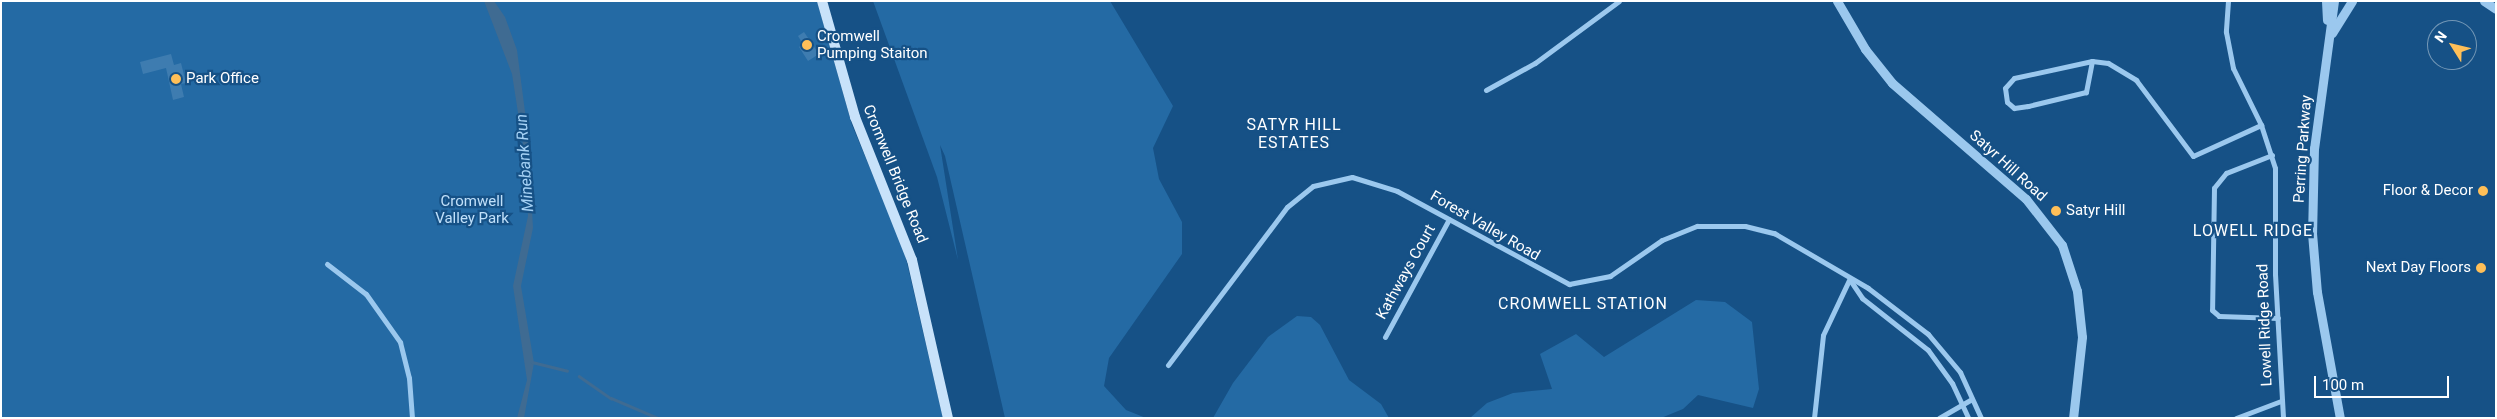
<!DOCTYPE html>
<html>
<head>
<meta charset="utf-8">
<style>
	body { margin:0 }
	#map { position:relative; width:2497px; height:419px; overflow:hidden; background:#165186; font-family:Roboto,sans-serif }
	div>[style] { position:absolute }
	.green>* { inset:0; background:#246aa4 }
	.water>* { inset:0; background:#3f6b92 }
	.stream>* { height:2.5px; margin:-1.25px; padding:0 1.25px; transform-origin:1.25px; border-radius:1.25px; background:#3f6b92 }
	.building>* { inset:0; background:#3e7cb0 }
	.minor>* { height:5px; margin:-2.5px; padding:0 2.5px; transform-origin:2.5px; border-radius:2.5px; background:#9bc8ee }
	.tertiary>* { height:9px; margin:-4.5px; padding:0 4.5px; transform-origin:4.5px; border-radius:4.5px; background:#9bc8ee }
	.secondary>* { height:10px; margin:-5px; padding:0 5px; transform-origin:5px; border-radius:5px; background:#c8e2fa }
	.dots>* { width:14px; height:14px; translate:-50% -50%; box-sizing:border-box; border:2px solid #165186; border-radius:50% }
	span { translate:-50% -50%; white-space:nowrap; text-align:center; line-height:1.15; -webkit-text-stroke:4.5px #165186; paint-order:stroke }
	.poi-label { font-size:15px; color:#fff }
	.left { translate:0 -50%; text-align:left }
	.right { translate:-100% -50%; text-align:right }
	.street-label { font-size:15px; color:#fff }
	.park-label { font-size:15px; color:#c0e0fa }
	.neighbourhood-label { font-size:16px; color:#fff; letter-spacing:1px }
	.water-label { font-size:16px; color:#a6d2f6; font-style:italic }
	.frame { position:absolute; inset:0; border:2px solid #fff; pointer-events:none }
	.north { position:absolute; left:2427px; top:20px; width:50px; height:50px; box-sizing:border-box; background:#165186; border:1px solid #7397b6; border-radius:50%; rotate:306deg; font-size:14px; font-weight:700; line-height:20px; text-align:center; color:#fff }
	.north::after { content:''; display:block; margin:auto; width:18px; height:22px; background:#ffbf58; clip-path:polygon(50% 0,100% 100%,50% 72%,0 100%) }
	.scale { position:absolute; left:2314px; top:376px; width:135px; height:22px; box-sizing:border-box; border:2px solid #fff; border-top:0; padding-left:6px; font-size:15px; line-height:18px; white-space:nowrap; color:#fff; -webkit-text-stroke:4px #165186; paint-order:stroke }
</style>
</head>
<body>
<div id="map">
	<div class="green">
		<div style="clip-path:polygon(1px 1px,817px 1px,852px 125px,904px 250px,943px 418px,1px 418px)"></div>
		<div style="clip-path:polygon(873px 1px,1110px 1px,1173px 106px,1153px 148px,1159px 179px,1182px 222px,1182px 254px,1109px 358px,1104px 386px,1126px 410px,1146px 418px,1005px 418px,945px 156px,940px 145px,958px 260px,937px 177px)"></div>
		<div style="clip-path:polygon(1696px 300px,1725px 302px,1752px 322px,1759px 389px,1753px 408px,1698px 395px,1683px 409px,1661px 418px,1470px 418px,1487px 403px,1513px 393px,1552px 389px,1540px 354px,1576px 334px,1604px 357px)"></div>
		<div style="clip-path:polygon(1297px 316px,1311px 317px,1320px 325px,1349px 380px,1381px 404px,1389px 418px,1213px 418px,1233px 383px,1268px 337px)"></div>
	</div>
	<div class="water">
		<div style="clip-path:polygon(484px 1px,494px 1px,505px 17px,517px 50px,528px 135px,533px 228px,521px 286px,534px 363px,524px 418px,517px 418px,527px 380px,513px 286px,528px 216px,523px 145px,512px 74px)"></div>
	</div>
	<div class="stream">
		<div style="left:532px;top:362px;width:36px;rotate:14deg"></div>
		<div style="left:579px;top:376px;width:39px;rotate:35deg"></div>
		<div style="left:611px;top:398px;width:51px;rotate:23.1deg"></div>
	</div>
	<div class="building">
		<div style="clip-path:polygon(804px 32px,819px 54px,808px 61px,799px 47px,803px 44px,798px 36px)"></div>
		<div style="clip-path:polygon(171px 54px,174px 65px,181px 63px,186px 83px,181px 84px,184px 97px,173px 100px,166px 68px,143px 74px,140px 62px)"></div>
	</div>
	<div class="minor">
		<div style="left:2228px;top:1px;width:31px;rotate:94deg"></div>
		<div style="left:2226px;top:32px;width:37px;rotate:79deg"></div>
		<div style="left:2233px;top:68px;width:64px;rotate:63.8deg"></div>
		<div style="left:2261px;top:125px;width:45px;rotate:72deg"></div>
		<div style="left:2275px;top:168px;width:106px;rotate:90deg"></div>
		<div style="left:2275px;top:274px;width:144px;rotate:86.8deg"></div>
		<div style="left:2092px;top:61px;width:32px;rotate:101deg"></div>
		<div style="left:2086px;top:92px;width:60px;rotate:166.4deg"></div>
		<div style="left:2028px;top:106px;width:14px;rotate:172deg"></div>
		<div style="left:2014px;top:108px;width:9px;rotate:-139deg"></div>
		<div style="left:2007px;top:102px;width:14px;rotate:-98deg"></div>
		<div style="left:2005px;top:88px;width:13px;rotate:-48deg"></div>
		<div style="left:2014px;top:78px;width:80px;rotate:-12.3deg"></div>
		<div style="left:2092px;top:61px;width:16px;rotate:7deg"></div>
		<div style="left:2108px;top:63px;width:33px;rotate:31deg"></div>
		<div style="left:2136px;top:80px;width:95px;rotate:53.1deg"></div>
		<div style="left:2193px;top:156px;width:75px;rotate:-24.5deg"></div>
		<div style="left:1486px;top:90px;width:56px;rotate:-28.9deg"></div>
		<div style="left:1535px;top:63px;width:104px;rotate:-36.4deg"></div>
		<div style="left:2272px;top:155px;width:49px;rotate:158.6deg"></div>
		<div style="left:2226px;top:173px;width:19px;rotate:129deg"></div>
		<div style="left:2214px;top:188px;width:122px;rotate:90.9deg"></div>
		<div style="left:2212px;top:310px;width:9px;rotate:41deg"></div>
		<div style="left:2219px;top:316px;width:59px;rotate:1.9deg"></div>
		<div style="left:327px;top:264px;width:49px;rotate:37.6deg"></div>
		<div style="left:366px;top:294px;width:59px;rotate:54.7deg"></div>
		<div style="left:400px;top:342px;width:37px;rotate:76deg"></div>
		<div style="left:409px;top:378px;width:40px;rotate:85.7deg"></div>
		<div style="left:1850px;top:280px;width:22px;rotate:56deg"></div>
		<div style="left:1862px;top:298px;width:84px;rotate:38.2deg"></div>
		<div style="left:1928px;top:350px;width:41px;rotate:54deg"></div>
		<div style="left:1952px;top:383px;width:38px;rotate:65deg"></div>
		<div style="left:1385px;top:337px;width:134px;rotate:-61.5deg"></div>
		<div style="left:1168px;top:365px;width:198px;rotate:-53deg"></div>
		<div style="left:1287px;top:207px;width:33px;rotate:-39deg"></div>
		<div style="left:1313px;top:186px;width:40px;rotate:-13deg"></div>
		<div style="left:1352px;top:177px;width:47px;rotate:17.3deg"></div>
		<div style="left:1397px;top:191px;width:196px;rotate:28.4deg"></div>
		<div style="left:1569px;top:284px;width:42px;rotate:-11deg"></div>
		<div style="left:1610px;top:276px;width:63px;rotate:-34.7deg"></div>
		<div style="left:1662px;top:240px;width:38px;rotate:-22deg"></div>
		<div style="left:1697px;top:226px;width:48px"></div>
		<div style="left:1745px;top:226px;width:30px;rotate:14deg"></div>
		<div style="left:1774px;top:233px;width:109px;rotate:30.3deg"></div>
		<div style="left:1868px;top:288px;width:76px;rotate:37.5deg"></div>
		<div style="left:1928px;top:334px;width:50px;rotate:49.9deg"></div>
		<div style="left:1960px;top:372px;width:51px;rotate:65.5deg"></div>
		<div style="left:1814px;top:418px;width:83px;rotate:-83.8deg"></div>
		<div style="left:1823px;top:335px;width:61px;rotate:-64.7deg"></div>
		<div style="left:1939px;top:418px;width:38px;rotate:-30deg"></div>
		<div style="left:2236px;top:418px;width:48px;rotate:-20.7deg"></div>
	</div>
	<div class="tertiary">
		<div style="left:1837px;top:1px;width:56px;rotate:59.7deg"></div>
		<div style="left:1865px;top:49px;width:43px;rotate:51.5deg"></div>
		<div style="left:1892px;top:83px;width:177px;rotate:40.9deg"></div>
		<div style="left:2026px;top:199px;width:58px;rotate:52deg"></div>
		<div style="left:2062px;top:245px;width:48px;rotate:71.9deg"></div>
		<div style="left:2077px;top:291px;width:46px;rotate:83.8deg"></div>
		<div style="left:2082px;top:337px;width:81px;rotate:96.3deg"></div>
		<div style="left:2326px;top:1px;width:19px;rotate:87deg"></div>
		<div style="left:2334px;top:1px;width:148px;rotate:97.7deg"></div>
		<div style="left:2314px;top:148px;width:85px;rotate:91.3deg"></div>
		<div style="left:2312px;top:233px;width:59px;rotate:85.2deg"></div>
		<div style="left:2317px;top:292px;width:128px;rotate:79.7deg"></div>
		<div style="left:2484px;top:1px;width:14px;rotate:34deg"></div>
		<div style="left:2332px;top:33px;width:38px;rotate:-58deg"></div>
	</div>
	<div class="secondary">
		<div style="left:822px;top:1px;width:121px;rotate:74.1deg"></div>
		<div style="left:855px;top:117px;width:154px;rotate:68.3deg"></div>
		<div style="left:912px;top:260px;width:162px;rotate:77.2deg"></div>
	</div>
	<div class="dots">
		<div style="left:807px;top:45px;background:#ffbf58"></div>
		<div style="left:176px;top:79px;background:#ffbf58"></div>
		<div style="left:2483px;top:191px;background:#ffbf58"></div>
		<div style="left:2056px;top:211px;background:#ffbf58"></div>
		<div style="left:2481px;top:268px;background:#ffbf58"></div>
	</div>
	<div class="poi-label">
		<span class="left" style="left:817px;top:45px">Cromwell<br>Pumping Staiton</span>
		<span class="left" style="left:186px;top:79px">Park Office</span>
		<span class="right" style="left:2473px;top:191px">Floor &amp; Decor</span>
		<span class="left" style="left:2066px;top:211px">Satyr Hill</span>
		<span class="right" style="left:2471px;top:268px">Next Day Floors</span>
	</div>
	<div class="street-label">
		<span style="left:2303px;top:149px;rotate:-86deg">Perring Parkway</span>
		<span style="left:2008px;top:166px;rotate:42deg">Satyr Hill Road</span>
		<span style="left:895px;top:174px;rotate:68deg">Cromwell Bridge Road</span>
		<span style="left:1485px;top:226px;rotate:30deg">Forest Valley Road</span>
		<span style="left:1406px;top:272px;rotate:-61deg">Kathways Court</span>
		<span style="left:2265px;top:325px;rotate:-92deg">Lowell Ridge Road</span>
	</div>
	<div class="park-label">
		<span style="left:472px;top:210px">Cromwell<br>Valley Park</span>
	</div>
	<div class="neighbourhood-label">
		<span style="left:1294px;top:134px">SATYR HILL<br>ESTATES</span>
		<span style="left:2253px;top:231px">LOWELL RIDGE</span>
		<span style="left:1583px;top:304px">CROMWELL STATION</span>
	</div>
	<div class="water-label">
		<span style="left:525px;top:163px;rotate:-94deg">Minebank Run</span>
	</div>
	<div class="frame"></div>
	<div class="north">N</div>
	<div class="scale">100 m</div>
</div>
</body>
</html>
